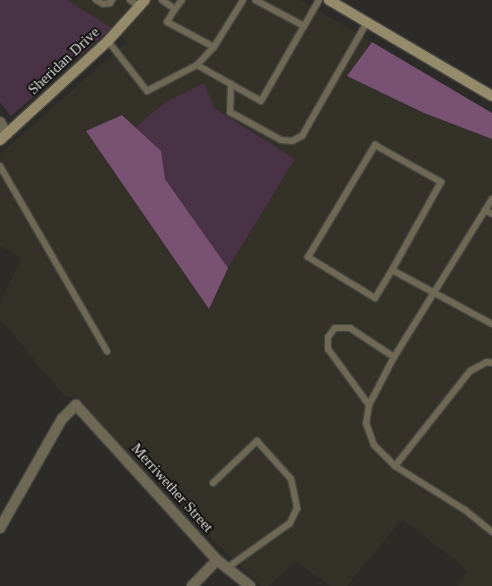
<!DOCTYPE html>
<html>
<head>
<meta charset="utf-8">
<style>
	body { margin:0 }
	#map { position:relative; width:492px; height:586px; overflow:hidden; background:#2c2b28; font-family:"Times New Roman",serif }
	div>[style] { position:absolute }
	.built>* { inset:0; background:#343128 }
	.green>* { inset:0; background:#493245 }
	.forest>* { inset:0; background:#795273 }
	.roads { filter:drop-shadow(1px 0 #484744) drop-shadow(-1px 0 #484744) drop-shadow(0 1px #484744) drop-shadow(0 -1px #484744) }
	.lane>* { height:6px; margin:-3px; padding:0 3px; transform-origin:3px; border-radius:3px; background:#6f6854 }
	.street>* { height:10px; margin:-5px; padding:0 5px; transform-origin:5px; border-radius:5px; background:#6f6854 }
	.secondary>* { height:10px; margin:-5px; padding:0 5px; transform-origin:5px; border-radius:5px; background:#958b6a }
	span { translate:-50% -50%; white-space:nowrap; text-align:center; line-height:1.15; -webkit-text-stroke:4px #141412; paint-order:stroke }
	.street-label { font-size:15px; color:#d8d7d5 }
</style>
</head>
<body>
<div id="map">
	<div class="built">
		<div style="clip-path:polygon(evenodd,67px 0,300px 0,372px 42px,347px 76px,424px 113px,492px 139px,492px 586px,458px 586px,468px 570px,402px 519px,347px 586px,331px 586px,296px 562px,268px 586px,261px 586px,187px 514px,77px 399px,64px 396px,0 319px,0 303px,21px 259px,0 245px,0 154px,127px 42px,112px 28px,67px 0,167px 101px,214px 108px,295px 159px,228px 268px,209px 308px,86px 131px,121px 115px,135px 127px,167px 101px)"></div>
	</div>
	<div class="green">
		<div style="clip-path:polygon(0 0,67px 0,112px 28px,11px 116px,0 102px)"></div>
		<div style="clip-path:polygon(204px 83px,214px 108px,295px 159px,228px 268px,165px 179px,160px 151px,135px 127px,167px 101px)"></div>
	</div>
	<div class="forest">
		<div style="clip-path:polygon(372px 42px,492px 113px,492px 139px,424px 113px,347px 76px)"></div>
		<div style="clip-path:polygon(122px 115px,161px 151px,165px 179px,228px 268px,209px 309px,86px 131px)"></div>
	</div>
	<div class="roads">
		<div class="lane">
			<div style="left:96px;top:0;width:8px;rotate:30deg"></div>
			<div style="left:103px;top:4px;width:7px;rotate:-8deg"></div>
			<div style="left:110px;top:3px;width:4px;rotate:-56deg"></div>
			<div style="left:130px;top:0;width:12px;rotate:35deg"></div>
			<div style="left:162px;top:0;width:16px;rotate:35deg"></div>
			<div style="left:175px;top:9px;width:15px;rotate:122deg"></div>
			<div style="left:167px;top:22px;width:53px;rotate:28deg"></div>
			<div style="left:175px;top:9px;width:11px;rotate:-52deg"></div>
			<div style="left:304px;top:26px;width:30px;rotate:-60deg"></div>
			<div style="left:108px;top:41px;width:63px;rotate:52deg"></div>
			<div style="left:147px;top:91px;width:56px;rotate:-27.5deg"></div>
			<div style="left:197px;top:65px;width:25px;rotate:-47deg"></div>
			<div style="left:214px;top:47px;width:55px;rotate:-58.3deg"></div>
			<div style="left:197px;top:65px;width:73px;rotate:29.4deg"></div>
			<div style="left:261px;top:101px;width:86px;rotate:-60.2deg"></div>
			<div style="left:304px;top:26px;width:55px;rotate:-152deg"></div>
			<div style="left:231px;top:84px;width:28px;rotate:92deg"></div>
			<div style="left:230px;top:112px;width:58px;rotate:28.8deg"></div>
			<div style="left:281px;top:140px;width:11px;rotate:5deg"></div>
			<div style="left:292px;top:141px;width:11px;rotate:-27deg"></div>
			<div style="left:302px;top:136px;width:131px;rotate:-60.3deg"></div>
			<div style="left:0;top:166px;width:214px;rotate:60deg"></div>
			<div style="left:492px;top:199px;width:186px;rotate:121.8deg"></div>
			<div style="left:394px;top:357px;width:54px;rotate:117.5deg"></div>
			<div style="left:369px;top:405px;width:18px;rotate:99deg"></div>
			<div style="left:366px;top:423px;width:23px;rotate:70deg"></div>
			<div style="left:374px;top:445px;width:30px;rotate:45deg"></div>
			<div style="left:395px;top:466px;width:83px;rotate:32.2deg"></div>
			<div style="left:465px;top:510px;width:35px;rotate:39deg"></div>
			<div style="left:485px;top:210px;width:8px;rotate:30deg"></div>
			<div style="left:392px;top:270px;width:33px;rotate:121deg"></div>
			<div style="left:375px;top:298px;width:79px;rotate:-148.5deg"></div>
			<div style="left:308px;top:257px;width:131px;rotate:-59.1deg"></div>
			<div style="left:375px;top:145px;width:76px;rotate:29.3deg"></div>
			<div style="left:441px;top:182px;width:101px;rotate:119.1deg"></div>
			<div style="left:392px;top:270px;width:114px;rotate:28.4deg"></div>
			<div style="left:369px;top:405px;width:69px;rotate:-126.2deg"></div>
			<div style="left:328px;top:349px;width:12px;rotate:-90deg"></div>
			<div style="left:328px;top:337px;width:11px;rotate:-52deg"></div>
			<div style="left:335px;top:328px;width:15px"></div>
			<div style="left:350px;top:328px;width:53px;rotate:33.4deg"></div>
			<div style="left:395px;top:466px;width:121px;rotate:-51.7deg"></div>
			<div style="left:470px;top:371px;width:19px;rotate:-28deg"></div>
			<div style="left:487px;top:362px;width:5px;rotate:11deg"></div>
			<div style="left:213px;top:483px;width:61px;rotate:-43.7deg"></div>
			<div style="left:257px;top:441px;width:51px;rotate:48.2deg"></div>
			<div style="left:291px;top:479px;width:30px;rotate:78deg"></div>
			<div style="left:297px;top:508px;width:17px;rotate:115deg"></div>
			<div style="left:290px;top:523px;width:77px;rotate:144.5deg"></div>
		</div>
		<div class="street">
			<div style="left:0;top:122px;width:14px;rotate:60deg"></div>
			<div style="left:0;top:528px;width:125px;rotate:-60.4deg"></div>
			<div style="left:62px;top:419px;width:20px;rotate:-45deg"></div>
			<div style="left:76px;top:405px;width:210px;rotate:47.7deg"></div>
			<div style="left:217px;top:560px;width:42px;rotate:38.2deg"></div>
			<div style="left:192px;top:586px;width:36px;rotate:-46deg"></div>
		</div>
		<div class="secondary">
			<div style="left:329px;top:0;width:189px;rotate:30.5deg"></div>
			<div style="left:0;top:140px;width:147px;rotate:-42.5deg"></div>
			<div style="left:108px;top:41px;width:55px;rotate:-47.9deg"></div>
		</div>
	</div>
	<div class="street-label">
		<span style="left:64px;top:61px;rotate:-43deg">Sheridan Drive</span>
		<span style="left:172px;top:488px;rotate:48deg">Merriwether Street</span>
	</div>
</div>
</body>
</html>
